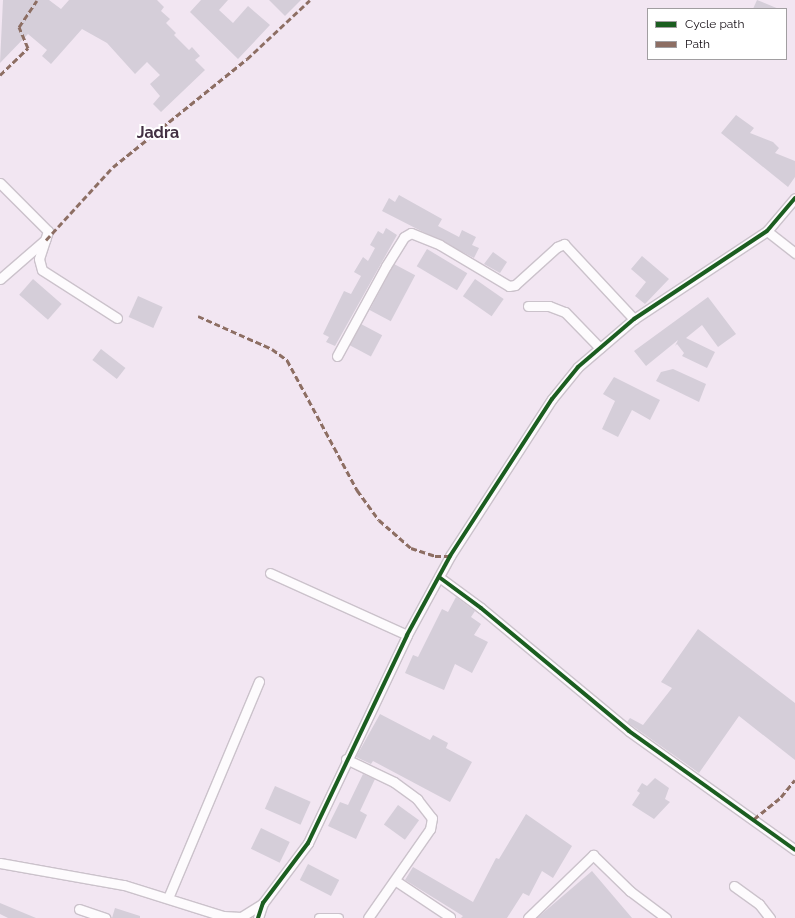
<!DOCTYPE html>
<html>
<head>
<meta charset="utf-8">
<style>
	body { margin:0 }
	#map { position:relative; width:795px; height:918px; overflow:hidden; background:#f2e6f2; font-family:Raleway,sans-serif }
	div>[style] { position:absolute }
	.building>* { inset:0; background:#d5ced9; transform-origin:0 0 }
	.roads { filter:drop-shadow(1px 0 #cbc2cb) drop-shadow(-1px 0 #cbc2cb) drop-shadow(0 1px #cbc2cb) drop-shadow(0 -1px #cbc2cb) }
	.minor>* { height:9px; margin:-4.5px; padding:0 4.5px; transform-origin:4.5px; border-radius:4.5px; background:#fdfbfd }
	.quiet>* { height:3px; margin-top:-1.5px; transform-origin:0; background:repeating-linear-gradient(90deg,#8d6e63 0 6px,transparent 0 9px) }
	.cycleway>* { height:4px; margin:-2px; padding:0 2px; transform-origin:2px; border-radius:2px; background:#1b5e20 }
	span { translate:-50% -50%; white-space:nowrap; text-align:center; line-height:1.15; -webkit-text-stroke:4px #fff; paint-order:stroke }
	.quarter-label { font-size:16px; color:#433143; font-weight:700 }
	.legend { position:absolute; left:647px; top:8px; width:140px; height:52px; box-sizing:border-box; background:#fff; border:1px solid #a19ea1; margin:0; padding:5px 7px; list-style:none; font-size:12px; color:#140d14 }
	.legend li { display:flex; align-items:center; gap:8px; height:20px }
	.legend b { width:20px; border:1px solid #a19ea1 }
</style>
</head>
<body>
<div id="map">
	<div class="building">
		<div style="clip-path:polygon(3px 0,49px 0,61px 9px,69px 0,157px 0,164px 7px,161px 11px,170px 19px,166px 23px,176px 33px,174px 35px,189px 50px,192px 47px,200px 56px,195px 60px,205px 70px,161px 112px,153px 104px,160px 96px,150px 84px,160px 75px,147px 62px,135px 74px,107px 43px,82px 29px,51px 64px,42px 56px,47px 50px,28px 34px,0 63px)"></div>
		<div style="clip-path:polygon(201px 0,228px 0,219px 10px,233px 23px,248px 6px,270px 25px,238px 59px,190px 12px)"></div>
		<div style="clip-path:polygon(269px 0,301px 0,285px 16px)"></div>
		<div style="clip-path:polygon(757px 0,779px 9px,753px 9px)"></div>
		<div style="clip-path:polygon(736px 115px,754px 128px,750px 133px,773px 142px,779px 148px,775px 153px,795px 161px,795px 177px,788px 187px,721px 133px)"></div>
		<div style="clip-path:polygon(399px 195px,442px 219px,438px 226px,459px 237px,462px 230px,476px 237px,472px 245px,479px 248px,474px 258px,382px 211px,389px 198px,395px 202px)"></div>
		<div style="clip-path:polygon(386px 228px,397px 235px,335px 346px,326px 342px,329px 337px,323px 334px,344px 291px,351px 294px,361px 276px,354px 272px,363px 257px,368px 261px,375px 248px,370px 245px,378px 231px,383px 234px)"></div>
		<div style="left:427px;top:249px;width:47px;height:20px;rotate:31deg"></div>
		<div style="clip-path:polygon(493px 252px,507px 262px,500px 273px,484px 264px)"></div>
		<div style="clip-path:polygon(642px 256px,669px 279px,645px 304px,635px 296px,646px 282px,631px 269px)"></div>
		<div style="left:394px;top:264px;width:24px;height:52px;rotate:28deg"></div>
		<div style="left:33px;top:279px;width:38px;height:21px;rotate:41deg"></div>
		<div style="left:475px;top:279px;width:35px;height:21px;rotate:35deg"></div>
		<div style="left:138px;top:296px;width:27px;height:23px;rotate:24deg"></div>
		<div style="clip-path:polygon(708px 297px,736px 334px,718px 347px,702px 325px,686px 338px,715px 352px,707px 368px,682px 356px,684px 353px,677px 344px,675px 346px,678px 340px,646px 366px,634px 351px)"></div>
		<div style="left:361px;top:324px;width:24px;height:24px;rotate:28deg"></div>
		<div style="left:101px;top:349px;width:31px;height:14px;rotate:38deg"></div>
		<div style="clip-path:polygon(673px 369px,706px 384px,699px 402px,656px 381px,661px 372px)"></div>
		<div style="clip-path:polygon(614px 377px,660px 400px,650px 420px,632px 410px,618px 437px,602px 429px,615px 401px,603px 394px)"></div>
		<div style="clip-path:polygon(456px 597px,475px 611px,471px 617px,481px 624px,474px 635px,488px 642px,472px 673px,455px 664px,444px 690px,405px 673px,413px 655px,418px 657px,442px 609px,448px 612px)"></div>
		<div style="clip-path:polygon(698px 629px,795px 703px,795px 760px,739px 716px,699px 773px,627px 722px,630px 718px,643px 725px,661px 702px,672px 688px,661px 682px)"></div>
		<div style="clip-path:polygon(380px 714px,430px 740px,433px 735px,448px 743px,446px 748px,472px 762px,450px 802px,373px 761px,371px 764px,356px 757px)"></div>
		<div style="clip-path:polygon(363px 774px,375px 779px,360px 811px,367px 815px,356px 839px,328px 826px,340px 802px,348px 805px)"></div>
		<div style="clip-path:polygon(655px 778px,669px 788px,665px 799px,670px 802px,654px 819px,632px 805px,640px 793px,637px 791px,642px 783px,647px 786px)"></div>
		<div style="left:275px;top:786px;width:39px;height:25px;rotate:24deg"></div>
		<div style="left:398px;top:805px;width:26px;height:24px;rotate:36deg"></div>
		<div style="clip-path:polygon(526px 814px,572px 846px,553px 878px,542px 871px,529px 896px,523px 893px,507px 918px,461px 918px,463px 916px,405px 880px,413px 867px,473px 902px,496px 858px,499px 859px)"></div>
		<div style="left:261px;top:828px;width:32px;height:23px;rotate:26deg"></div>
		<div style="left:308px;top:864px;width:35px;height:18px;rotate:27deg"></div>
		<div style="clip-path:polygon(592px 871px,632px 918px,537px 918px)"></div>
		<div style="clip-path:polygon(0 903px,36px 918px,8px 918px,0 914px)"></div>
		<div style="clip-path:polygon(115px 908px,140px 916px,140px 918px,112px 918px)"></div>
	</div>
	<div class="roads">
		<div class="minor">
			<div style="left:0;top:183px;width:68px;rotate:45deg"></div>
			<div style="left:48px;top:231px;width:29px;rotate:108deg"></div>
			<div style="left:39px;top:259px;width:11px;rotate:75deg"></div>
			<div style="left:42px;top:270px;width:89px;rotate:32.6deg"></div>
			<div style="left:767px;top:231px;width:36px;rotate:38deg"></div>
			<div style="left:0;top:279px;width:60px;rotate:-40.9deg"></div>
			<div style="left:528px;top:306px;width:21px"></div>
			<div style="left:549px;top:306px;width:17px;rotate:21deg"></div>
			<div style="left:565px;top:312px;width:50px;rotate:45.8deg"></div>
			<div style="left:337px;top:356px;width:102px;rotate:-61.4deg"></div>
			<div style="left:386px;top:266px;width:34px;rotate:-58deg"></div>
			<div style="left:404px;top:237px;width:8px;rotate:-30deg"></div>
			<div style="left:411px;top:233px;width:31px;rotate:22deg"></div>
			<div style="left:440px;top:245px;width:80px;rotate:30.7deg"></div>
			<div style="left:509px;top:286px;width:6px;rotate:-9deg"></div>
			<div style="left:515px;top:285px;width:57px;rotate:-42.1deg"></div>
			<div style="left:557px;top:247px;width:8px;rotate:-23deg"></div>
			<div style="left:564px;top:244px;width:103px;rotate:47deg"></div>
			<div style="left:270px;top:573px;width:150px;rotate:24.3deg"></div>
			<div style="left:439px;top:577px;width:52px;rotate:36.4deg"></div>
			<div style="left:481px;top:608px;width:192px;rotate:39.7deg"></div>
			<div style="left:629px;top:731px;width:204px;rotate:35.6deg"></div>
			<div style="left:346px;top:759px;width:53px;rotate:25.6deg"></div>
			<div style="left:394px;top:782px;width:29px;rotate:36deg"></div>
			<div style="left:417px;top:799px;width:24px;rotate:52deg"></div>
			<div style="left:432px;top:818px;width:11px;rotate:100deg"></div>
			<div style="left:430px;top:829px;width:108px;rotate:124.9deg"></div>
			<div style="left:0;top:863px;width:126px;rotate:10.1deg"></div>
			<div style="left:124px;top:885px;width:104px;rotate:17.4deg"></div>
			<div style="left:223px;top:916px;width:18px;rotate:3deg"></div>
			<div style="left:241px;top:917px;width:26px;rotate:-32deg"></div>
			<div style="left:396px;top:881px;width:65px;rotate:33.7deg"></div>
			<div style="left:734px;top:886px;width:31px;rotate:36deg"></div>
			<div style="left:759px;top:904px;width:18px;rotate:52deg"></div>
			<div style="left:168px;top:898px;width:235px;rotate:-67.2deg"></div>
			<div style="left:79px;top:909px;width:28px;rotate:19deg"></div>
			<div style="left:258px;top:918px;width:16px;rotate:-72deg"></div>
			<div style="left:263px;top:903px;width:75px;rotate:-53.1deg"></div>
			<div style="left:308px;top:843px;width:230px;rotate:-64.5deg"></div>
			<div style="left:407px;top:635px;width:90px;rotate:-61.4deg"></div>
			<div style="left:450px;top:556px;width:187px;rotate:-57deg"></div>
			<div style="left:552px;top:399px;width:41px;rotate:-50.9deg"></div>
			<div style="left:578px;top:367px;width:74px;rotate:-40.6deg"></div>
			<div style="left:634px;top:319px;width:159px;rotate:-33.5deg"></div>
			<div style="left:767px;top:231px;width:43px;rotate:-49.7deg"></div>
			<div style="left:319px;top:918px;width:19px"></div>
			<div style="left:528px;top:918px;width:91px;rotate:-44.1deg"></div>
			<div style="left:593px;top:855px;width:52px;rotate:44.2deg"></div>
			<div style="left:630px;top:891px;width:45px;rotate:36.9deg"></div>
		</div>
	</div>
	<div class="quiet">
		<div style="left:0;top:75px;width:39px;rotate:-44deg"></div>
		<div style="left:28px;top:48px;width:23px;rotate:-113deg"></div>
		<div style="left:19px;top:27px;width:32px;rotate:-56deg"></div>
		<div style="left:46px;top:240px;width:99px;rotate:-47.5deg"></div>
		<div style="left:113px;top:167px;width:172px;rotate:-38.9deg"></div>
		<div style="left:247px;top:59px;width:86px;rotate:-43.1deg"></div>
		<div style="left:198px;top:316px;width:81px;rotate:24deg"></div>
		<div style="left:272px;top:349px;width:19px;rotate:36deg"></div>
		<div style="left:287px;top:360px;width:148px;rotate:61.7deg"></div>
		<div style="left:357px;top:490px;width:37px;rotate:54deg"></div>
		<div style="left:379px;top:520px;width:43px;rotate:41.2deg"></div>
		<div style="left:411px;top:548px;width:25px;rotate:18deg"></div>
		<div style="left:435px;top:556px;width:15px"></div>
		<div style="left:754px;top:819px;width:35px;rotate:-39deg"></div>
		<div style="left:781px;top:797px;width:22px;rotate:-51deg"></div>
	</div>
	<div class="cycleway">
		<div style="left:439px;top:577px;width:52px;rotate:36.4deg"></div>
		<div style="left:481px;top:608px;width:192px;rotate:39.7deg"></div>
		<div style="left:629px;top:731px;width:204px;rotate:35.6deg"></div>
		<div style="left:258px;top:918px;width:16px;rotate:-72deg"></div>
		<div style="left:263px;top:903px;width:75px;rotate:-53.1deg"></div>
		<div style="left:308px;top:843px;width:230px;rotate:-64.5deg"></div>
		<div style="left:407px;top:635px;width:90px;rotate:-61.4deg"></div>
		<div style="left:450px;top:556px;width:187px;rotate:-57deg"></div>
		<div style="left:552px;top:399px;width:41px;rotate:-50.9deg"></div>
		<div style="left:578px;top:367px;width:74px;rotate:-40.6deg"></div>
		<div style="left:634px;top:319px;width:159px;rotate:-33.5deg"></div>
		<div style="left:767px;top:231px;width:43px;rotate:-49.7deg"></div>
	</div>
	<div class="quarter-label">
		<span style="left:158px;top:133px">Jadra</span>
	</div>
	<ul class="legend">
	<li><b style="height:5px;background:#1b5e20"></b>Cycle path</li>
	<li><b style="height:5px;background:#8d6e63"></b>Path</li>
	</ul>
</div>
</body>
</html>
